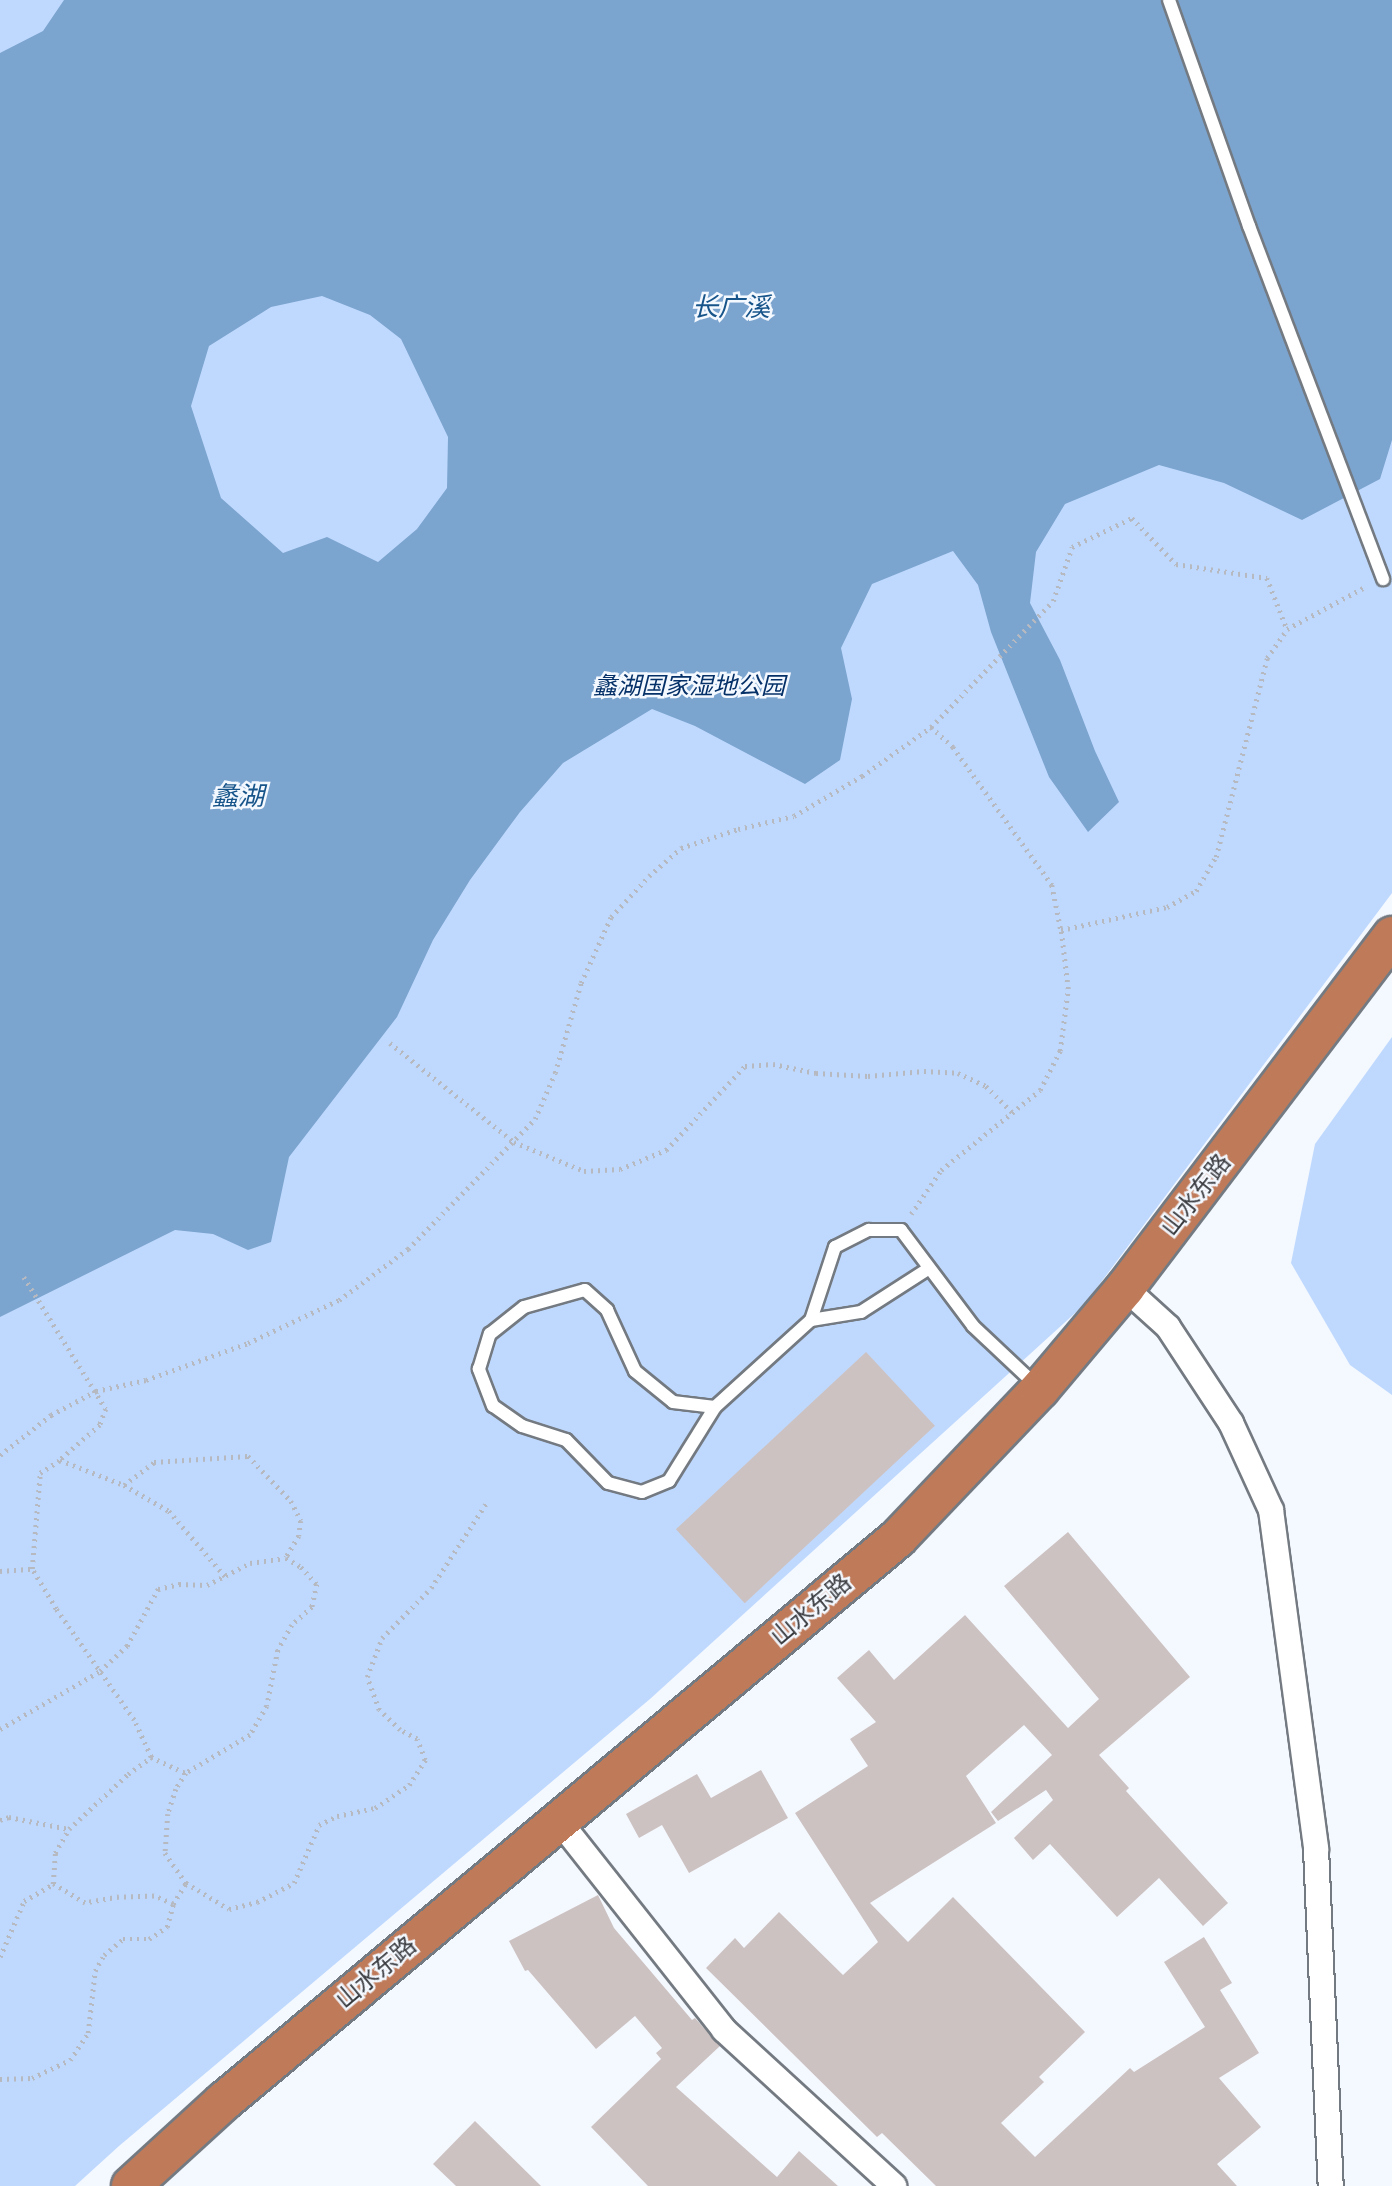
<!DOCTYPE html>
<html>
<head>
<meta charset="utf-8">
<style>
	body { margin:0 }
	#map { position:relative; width:1392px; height:2186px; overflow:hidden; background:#f4f8ff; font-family:Spectral,"Noto Sans SC",serif }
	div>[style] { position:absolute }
	.green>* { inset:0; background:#bfd9fe }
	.water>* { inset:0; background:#7ba4cf }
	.building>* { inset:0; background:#cdc2c2; transform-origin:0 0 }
	.path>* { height:4.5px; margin-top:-2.25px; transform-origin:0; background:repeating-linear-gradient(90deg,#b6b9bf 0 2px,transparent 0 7px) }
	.roads { filter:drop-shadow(2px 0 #747a81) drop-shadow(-2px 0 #747a81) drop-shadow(0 2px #747a81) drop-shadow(0 -2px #747a81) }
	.lane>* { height:12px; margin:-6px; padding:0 6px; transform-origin:6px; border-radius:6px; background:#fff }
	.street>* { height:24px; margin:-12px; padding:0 12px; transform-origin:12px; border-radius:12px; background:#fff }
	.highway>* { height:38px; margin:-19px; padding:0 19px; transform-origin:19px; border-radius:19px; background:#bf7a59 }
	span { translate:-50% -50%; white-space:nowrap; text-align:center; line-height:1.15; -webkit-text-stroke:5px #f4f8ff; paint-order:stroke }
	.park-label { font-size:24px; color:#053168; font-style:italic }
	.street-label { font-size:24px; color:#3a3c40 }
	.water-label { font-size:26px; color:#16548a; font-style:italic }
</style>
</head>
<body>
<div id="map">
	<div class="green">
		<div style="clip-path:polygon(0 0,1392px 0,1392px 893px,1084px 1305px,650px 1699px,119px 2146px,75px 2186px,0 2186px)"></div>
		<div style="clip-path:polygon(1392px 1037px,1392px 1395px,1350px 1365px,1291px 1263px,1315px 1144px)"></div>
	</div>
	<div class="water">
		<div style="clip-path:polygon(evenodd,64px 0,1392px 0,1392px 440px,1380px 479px,1302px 520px,1224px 483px,1159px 465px,1065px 504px,1036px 552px,1030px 603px,1060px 660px,1095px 751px,1119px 802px,1088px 832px,1049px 777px,991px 632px,978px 585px,953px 551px,872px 584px,841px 648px,852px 699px,840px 760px,805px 784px,695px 726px,652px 709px,563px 763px,520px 812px,470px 880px,433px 940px,397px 1017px,289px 1157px,271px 1242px,248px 1250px,213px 1234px,175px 1230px,0 1317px,0 53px,43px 31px,64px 0,322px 296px,370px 315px,401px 339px,448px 437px,447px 488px,417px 529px,378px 562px,327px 537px,283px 553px,221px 498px,191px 406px,209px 346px,271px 307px,322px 296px)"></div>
	</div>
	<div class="building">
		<div style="left:866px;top:1352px;width:101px;height:260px;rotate:47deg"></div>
		<div style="clip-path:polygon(1068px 1532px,1190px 1677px,1099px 1755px,1129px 1788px,1126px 1791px,1228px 1903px,1203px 1926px,1159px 1878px,1117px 1917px,1050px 1844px,1033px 1860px,1014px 1838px,1053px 1800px,1046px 1790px,998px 1821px,991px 1812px,1052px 1755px,1024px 1725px,966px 1776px,996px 1823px,870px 1903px,908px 1942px,953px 1897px,1085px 2032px,1039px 2077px,1044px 2082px,1001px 2123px,1035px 2157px,1130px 2068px,1134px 2072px,1205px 2027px,1164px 1962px,1204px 1937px,1232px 1983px,1220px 1990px,1259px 2053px,1219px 2078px,1261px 2127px,1217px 2164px,1237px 2186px,936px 2186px,882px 2133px,877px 2137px,706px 1968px,735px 1938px,744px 1948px,779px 1912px,843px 1975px,878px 1942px,795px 1813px,868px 1766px,850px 1739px,876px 1722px,837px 1678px,869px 1650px,894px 1680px,965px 1615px,1068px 1728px,1099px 1699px,1004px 1586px)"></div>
		<div style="clip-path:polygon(761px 1770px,788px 1818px,689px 1873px,662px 1825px,639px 1838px,626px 1814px,697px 1774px,711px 1798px)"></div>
		<div style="clip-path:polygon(598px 1895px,614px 1928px,692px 2020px,695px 2018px,720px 2046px,676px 2087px,777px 2177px,799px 2151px,838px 2186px,648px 2186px,591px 2127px,661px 2059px,656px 2053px,662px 2048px,635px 2016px,596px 2049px,528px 1970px,525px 1971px,509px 1941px)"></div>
		<div style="clip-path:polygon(475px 2121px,541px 2186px,456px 2186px,433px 2164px)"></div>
	</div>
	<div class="path">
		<div style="left:931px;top:727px;width:175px;rotate:-45.9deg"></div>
		<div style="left:1053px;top:601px;width:57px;rotate:-70.6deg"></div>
		<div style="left:1072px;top:547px;width:67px;rotate:-25.8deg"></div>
		<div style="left:1132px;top:518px;width:64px;rotate:46.3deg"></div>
		<div style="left:1176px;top:564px;width:92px;rotate:8.7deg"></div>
		<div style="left:1267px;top:578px;width:55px;rotate:68.6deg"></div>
		<div style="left:390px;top:1043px;width:159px;rotate:38.6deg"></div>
		<div style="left:514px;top:1142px;width:76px;rotate:22.5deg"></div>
		<div style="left:584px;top:1171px;width:36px;rotate:-3deg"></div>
		<div style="left:620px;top:1169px;width:50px;rotate:-22.4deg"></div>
		<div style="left:666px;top:1150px;width:115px;rotate:-46.8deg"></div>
		<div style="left:745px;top:1066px;width:28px;rotate:-4deg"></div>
		<div style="left:773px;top:1064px;width:44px;rotate:11.8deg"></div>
		<div style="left:816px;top:1073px;width:52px;rotate:3.3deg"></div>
		<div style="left:868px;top:1076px;width:56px;rotate:-5.1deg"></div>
		<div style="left:924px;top:1071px;width:34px;rotate:3deg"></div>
		<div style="left:958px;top:1073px;width:31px;rotate:25deg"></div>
		<div style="left:986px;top:1086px;width:38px;rotate:45deg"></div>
		<div style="left:911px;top:1214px;width:53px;rotate:-55.7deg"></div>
		<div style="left:941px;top:1170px;width:127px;rotate:-38.9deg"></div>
		<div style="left:1040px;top:1090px;width:44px;rotate:-62.9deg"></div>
		<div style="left:1060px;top:1051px;width:63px;rotate:-82.6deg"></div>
		<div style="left:1068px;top:989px;width:59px;rotate:-96.8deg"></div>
		<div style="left:24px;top:1277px;width:155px;rotate:58.2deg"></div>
		<div style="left:106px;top:1409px;width:17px;rotate:111deg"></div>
		<div style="left:100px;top:1425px;width:53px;rotate:138.8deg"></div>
		<div style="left:0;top:1455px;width:65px;rotate:-38.1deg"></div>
		<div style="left:51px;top:1415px;width:51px;rotate:-28.1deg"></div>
		<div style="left:96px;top:1391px;width:51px;rotate:-12.4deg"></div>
		<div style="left:146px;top:1380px;width:109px;rotate:-19.9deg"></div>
		<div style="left:248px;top:1343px;width:101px;rotate:-25.3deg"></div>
		<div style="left:339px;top:1300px;width:86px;rotate:-36.5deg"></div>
		<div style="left:408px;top:1249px;width:182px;rotate:-45.7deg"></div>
		<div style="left:535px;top:1119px;width:50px;rotate:-66.5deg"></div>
		<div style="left:555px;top:1073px;width:94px;rotate:-73.9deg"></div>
		<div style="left:581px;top:983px;width:72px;rotate:-65.6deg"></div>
		<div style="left:611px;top:917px;width:56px;rotate:-47.2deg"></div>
		<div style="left:649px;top:876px;width:43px;rotate:-41.2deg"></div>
		<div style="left:681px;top:848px;width:60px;rotate:-18.4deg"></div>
		<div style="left:738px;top:829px;width:57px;rotate:-13.1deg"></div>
		<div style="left:794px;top:816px;width:79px;rotate:-30.5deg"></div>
		<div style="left:862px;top:776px;width:85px;rotate:-35.4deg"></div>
		<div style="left:931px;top:727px;width:30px;rotate:42deg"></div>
		<div style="left:953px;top:747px;width:170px;rotate:54.3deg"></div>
		<div style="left:1052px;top:885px;width:46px;rotate:78.7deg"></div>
		<div style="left:1061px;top:930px;width:108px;rotate:-12.2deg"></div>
		<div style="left:1167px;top:907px;width:33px;rotate:-29deg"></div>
		<div style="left:1196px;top:891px;width:39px;rotate:-60deg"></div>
		<div style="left:1216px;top:857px;width:205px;rotate:-75.6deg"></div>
		<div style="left:1267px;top:658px;width:35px;rotate:-55deg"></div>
		<div style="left:1287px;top:629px;width:89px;rotate:-28.3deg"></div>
		<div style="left:124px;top:1485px;width:38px;rotate:-37deg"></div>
		<div style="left:154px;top:1462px;width:94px;rotate:-3.7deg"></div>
		<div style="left:248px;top:1456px;width:62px;rotate:46.3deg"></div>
		<div style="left:291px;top:1501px;width:22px;rotate:63deg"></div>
		<div style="left:301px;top:1521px;width:15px;rotate:98deg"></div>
		<div style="left:299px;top:1536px;width:26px;rotate:121deg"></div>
		<div style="left:0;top:1571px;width:32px;rotate:-4deg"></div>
		<div style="left:0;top:1729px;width:116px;rotate:-30.1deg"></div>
		<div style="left:100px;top:1671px;width:37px;rotate:-43deg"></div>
		<div style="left:127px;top:1646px;width:65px;rotate:-61.5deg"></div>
		<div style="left:158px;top:1589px;width:22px;rotate:-13deg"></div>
		<div style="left:179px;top:1584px;width:28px;rotate:2deg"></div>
		<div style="left:207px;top:1585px;width:48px;rotate:-27.1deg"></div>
		<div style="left:250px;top:1563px;width:36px;rotate:-8deg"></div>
		<div style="left:286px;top:1558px;width:17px;rotate:31deg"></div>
		<div style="left:301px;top:1567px;width:23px;rotate:47deg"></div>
		<div style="left:317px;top:1584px;width:24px;rotate:102deg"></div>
		<div style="left:312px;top:1607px;width:27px;rotate:138deg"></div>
		<div style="left:292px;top:1625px;width:29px;rotate:119deg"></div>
		<div style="left:278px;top:1650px;width:57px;rotate:101.1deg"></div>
		<div style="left:267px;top:1706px;width:34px;rotate:120deg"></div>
		<div style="left:250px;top:1735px;width:74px;rotate:149.3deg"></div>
		<div style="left:186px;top:1773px;width:19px;rotate:122deg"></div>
		<div style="left:176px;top:1789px;width:26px;rotate:108deg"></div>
		<div style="left:168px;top:1814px;width:39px;rotate:94deg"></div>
		<div style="left:165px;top:1853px;width:37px;rotate:55deg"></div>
		<div style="left:186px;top:1883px;width:50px;rotate:31.2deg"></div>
		<div style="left:229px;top:1909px;width:29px;rotate:-14deg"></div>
		<div style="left:257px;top:1902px;width:42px;rotate:-27.2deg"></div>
		<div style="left:294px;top:1883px;width:63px;rotate:-66.7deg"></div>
		<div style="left:319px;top:1825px;width:20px;rotate:-27deg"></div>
		<div style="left:337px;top:1816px;width:39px;rotate:-12deg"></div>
		<div style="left:375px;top:1808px;width:41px;rotate:-34.1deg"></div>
		<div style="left:409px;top:1785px;width:30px;rotate:-57deg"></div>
		<div style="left:425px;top:1760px;width:22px;rotate:-111deg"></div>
		<div style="left:417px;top:1739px;width:19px;rotate:-152deg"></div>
		<div style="left:400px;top:1730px;width:29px;rotate:-136deg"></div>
		<div style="left:379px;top:1710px;width:35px;rotate:-110deg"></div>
		<div style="left:367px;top:1677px;width:42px;rotate:-69deg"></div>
		<div style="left:382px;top:1638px;width:70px;rotate:-45.6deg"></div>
		<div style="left:431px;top:1588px;width:103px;rotate:-56.9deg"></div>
		<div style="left:151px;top:1757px;width:41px;rotate:-114.7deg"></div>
		<div style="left:134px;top:1720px;width:136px;rotate:-125.1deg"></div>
		<div style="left:56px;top:1609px;width:47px;rotate:-121deg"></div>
		<div style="left:32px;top:1569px;width:96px;rotate:-85.2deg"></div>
		<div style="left:40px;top:1473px;width:24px;rotate:-33deg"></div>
		<div style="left:60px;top:1460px;width:69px;rotate:21.3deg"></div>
		<div style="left:124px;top:1485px;width:52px;rotate:30deg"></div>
		<div style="left:169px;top:1511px;width:86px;rotate:49.3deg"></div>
		<div style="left:0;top:1820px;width:9px;rotate:-18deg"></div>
		<div style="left:9px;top:1817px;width:61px;rotate:11.3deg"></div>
		<div style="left:173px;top:1904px;width:21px;rotate:-157deg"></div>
		<div style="left:154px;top:1896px;width:35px;rotate:178deg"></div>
		<div style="left:119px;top:1897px;width:35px;rotate:170deg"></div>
		<div style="left:85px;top:1903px;width:37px;rotate:-149deg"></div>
		<div style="left:53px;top:1884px;width:31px;rotate:-86deg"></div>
		<div style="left:55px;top:1853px;width:28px;rotate:-60deg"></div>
		<div style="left:69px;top:1829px;width:81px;rotate:-43deg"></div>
		<div style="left:128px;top:1774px;width:29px;rotate:-36deg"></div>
		<div style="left:151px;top:1757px;width:38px;rotate:25deg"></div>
		<div style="left:0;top:1957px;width:61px;rotate:-66.8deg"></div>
		<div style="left:24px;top:1901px;width:34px;rotate:-30deg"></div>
		<div style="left:0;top:2079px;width:32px;rotate:-2deg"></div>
		<div style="left:32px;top:2078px;width:42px;rotate:-25.3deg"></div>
		<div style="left:70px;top:2060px;width:32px;rotate:-56deg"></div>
		<div style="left:88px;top:2033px;width:62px;rotate:-83.6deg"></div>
		<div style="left:95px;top:1971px;width:18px;rotate:-61deg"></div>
		<div style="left:104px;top:1955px;width:25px;rotate:-40deg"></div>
		<div style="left:123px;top:1939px;width:26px"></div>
		<div style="left:149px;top:1939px;width:22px;rotate:-34deg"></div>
		<div style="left:167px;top:1927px;width:24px;rotate:-75deg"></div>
		<div style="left:173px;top:1904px;width:25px;rotate:-58deg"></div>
	</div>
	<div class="roads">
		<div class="lane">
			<div style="left:1169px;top:0;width:240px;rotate:70.5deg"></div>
			<div style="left:1249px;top:226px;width:378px;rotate:69.2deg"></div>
			<div style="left:811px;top:1320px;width:51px;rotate:-9.1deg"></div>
			<div style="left:861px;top:1312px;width:80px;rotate:-32.7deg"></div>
			<div style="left:715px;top:1407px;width:87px;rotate:121.9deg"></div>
			<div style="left:669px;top:1481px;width:29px;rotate:158deg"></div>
			<div style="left:642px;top:1492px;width:35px;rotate:-165deg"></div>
			<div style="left:608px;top:1483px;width:60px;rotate:-134.3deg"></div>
			<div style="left:566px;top:1440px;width:46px;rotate:-162.3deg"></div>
			<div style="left:522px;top:1426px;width:35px;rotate:-145deg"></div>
			<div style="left:493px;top:1406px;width:40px;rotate:-111deg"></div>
			<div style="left:479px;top:1369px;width:37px;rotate:-73deg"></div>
			<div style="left:490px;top:1334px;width:43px;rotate:-38.5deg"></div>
			<div style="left:524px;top:1307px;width:63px;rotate:-15.6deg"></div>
			<div style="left:585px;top:1290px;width:30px;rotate:42deg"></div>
			<div style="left:607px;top:1310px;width:67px;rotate:65.3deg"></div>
			<div style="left:635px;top:1371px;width:49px;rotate:39.2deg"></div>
			<div style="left:673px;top:1402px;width:42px;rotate:6.8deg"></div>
			<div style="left:715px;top:1407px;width:130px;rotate:-42.2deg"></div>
			<div style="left:811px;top:1320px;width:77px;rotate:-71.8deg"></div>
			<div style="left:835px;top:1247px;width:38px;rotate:-27deg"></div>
			<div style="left:869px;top:1230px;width:32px"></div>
			<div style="left:901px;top:1230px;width:120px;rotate:53.1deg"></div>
			<div style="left:973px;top:1326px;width:88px;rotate:43.2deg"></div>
		</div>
		<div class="street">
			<div style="left:1125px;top:1288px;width:58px;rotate:42.2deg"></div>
			<div style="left:1168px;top:1327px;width:115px;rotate:56.7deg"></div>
			<div style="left:1231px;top:1423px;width:96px;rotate:65.3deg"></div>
			<div style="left:1271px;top:1510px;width:342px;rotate:82.4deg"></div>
			<div style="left:1316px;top:1849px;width:337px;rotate:87.5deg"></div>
			<div style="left:560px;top:1822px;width:265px;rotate:51.7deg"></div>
			<div style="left:724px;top:2030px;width:231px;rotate:42.5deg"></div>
		</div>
		<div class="highway">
			<div style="left:131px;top:2186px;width:125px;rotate:-42.4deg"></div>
			<div style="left:223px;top:2102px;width:880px;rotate:-39.88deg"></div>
			<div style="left:898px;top:1538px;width:206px;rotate:-46.4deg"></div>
			<div style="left:1040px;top:1389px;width:132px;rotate:-49.9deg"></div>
			<div style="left:1125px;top:1288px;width:442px;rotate:-52.8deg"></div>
		</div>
	</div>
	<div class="park-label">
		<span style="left:689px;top:688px">蠡湖国家湿地公园</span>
	</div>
	<div class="street-label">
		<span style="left:1197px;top:1196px;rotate:-52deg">山水东路</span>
		<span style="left:812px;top:1611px;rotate:-40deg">山水东路</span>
		<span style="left:377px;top:1974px;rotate:-40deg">山水东路</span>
	</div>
	<div class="water-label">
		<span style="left:731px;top:309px">长广溪</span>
		<span style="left:238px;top:798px">蠡湖</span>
	</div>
</div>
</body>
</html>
